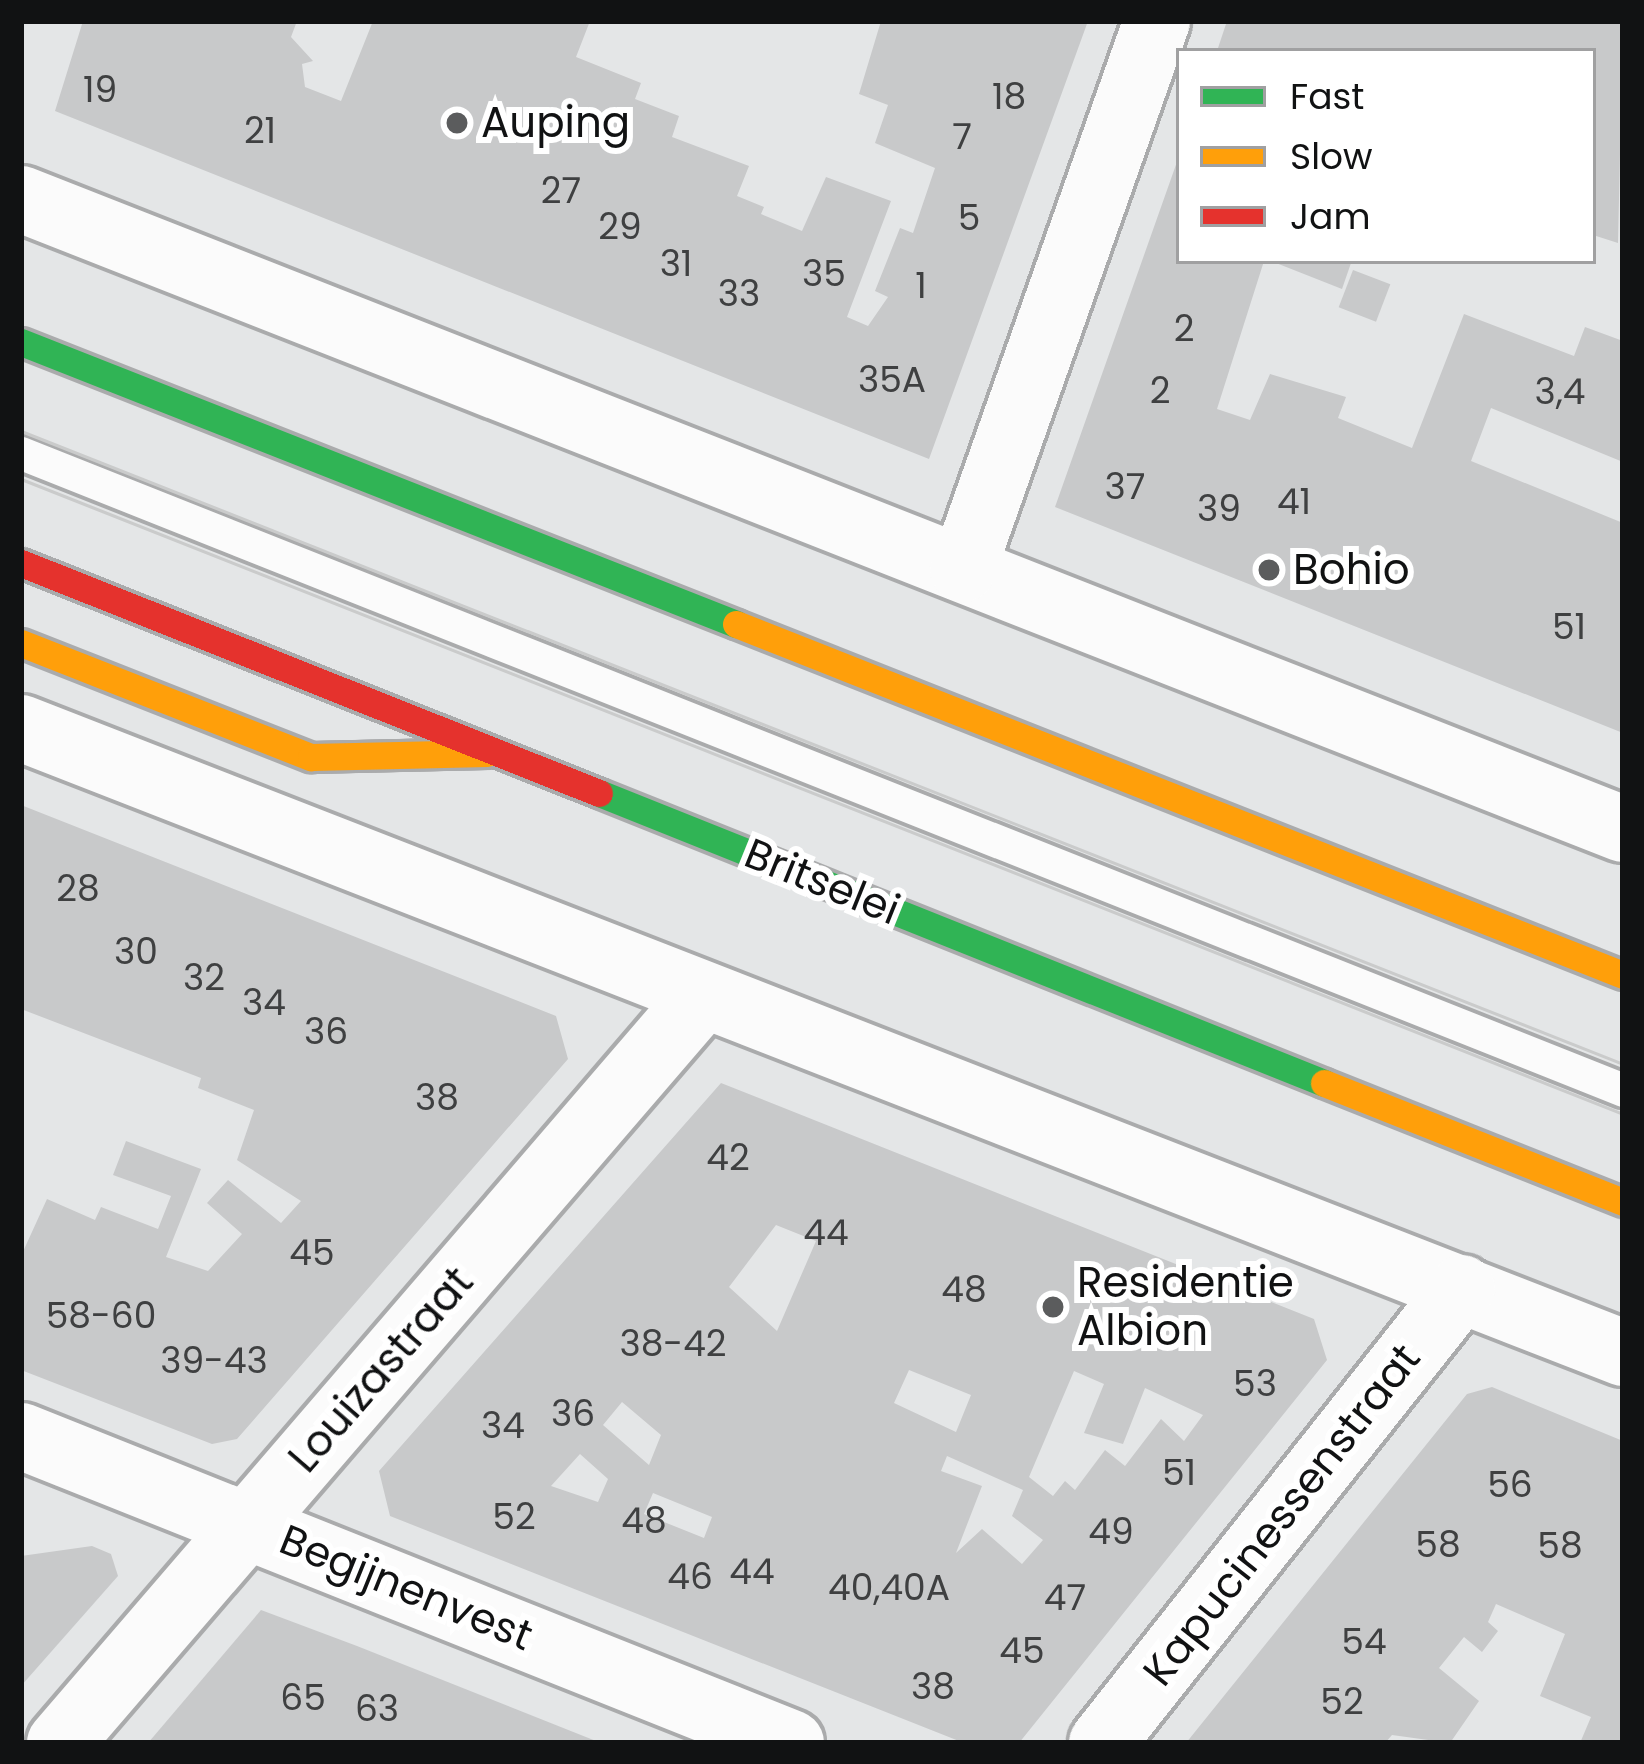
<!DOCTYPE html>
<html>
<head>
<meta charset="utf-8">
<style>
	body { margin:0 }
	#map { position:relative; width:1644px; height:1764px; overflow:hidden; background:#e4e6e7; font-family:Poppins,sans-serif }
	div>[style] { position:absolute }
	.building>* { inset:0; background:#c8c9ca; transform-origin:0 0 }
	.roads { filter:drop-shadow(3px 0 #aaabac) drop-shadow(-3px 0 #aaabac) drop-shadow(0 3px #aaabac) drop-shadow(0 -3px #aaabac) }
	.lane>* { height:33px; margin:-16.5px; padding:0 16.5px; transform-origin:16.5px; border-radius:16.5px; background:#fbfbfb }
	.street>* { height:66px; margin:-33px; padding:0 33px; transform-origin:33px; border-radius:33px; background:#fbfbfb }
	.fast>* { height:27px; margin:-13.5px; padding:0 13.5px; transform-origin:13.5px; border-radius:13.5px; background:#30b455 }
	.slow>* { height:27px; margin:-13.5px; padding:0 13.5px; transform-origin:13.5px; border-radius:13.5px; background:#ff9f0a }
	.jam>* { height:27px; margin:-13.5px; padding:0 13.5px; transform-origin:13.5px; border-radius:13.5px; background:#e5322d }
	.tram>* { height:3px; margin:-1.5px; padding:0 1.5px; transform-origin:1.5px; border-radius:1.5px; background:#cacbcb }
	.dots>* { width:33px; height:33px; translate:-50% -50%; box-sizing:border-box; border:6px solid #fff; border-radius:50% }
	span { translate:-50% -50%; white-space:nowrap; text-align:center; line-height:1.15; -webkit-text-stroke:12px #fff; paint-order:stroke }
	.number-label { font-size:36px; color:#3f4041 }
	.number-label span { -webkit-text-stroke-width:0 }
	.poi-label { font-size:42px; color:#111213 }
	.left { translate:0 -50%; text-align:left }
	.street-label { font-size:42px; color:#111213 }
	.frame { position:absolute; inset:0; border:24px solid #111213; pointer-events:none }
	.legend { position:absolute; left:1176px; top:48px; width:420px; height:216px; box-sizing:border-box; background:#fff; border:3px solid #a0a0a1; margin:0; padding:15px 21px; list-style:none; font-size:36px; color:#111213 }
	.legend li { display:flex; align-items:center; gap:24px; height:60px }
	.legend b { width:60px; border:3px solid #a0a0a1 }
</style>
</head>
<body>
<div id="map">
	<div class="building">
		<div style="clip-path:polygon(83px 21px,297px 21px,291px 37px,313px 61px,302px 64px,305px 87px,341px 101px,373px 21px,590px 21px,576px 57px,641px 83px,635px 99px,679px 116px,672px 137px,749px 166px,737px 196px,764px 207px,761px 214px,802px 231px,826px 177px,891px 201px,847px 317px,868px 326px,888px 297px,875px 291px,900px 228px,913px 233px,935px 168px,875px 143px,888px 105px,859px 94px,881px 21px,1088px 21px,929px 459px,55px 111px)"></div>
		<div style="clip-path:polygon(1227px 21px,1623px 21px,1618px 243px,1593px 235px,1593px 51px,1217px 51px)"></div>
		<div style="clip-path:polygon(1178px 159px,1179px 261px,1264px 261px,1217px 409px,1250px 420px,1270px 374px,1346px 397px,1338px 418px,1412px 448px,1464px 314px,1574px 356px,1585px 327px,1623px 341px,1623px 462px,1491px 408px,1471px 461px,1623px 523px,1623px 733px,1055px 507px)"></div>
		<div style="clip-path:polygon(1271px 261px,1343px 261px,1351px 263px,1342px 289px)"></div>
		<div style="left:1353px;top:270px;width:40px;height:40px;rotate:21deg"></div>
		<div style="clip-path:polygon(21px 805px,556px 1016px,568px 1059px,237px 1439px,212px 1444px,21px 1370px,21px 1256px,47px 1199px,95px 1220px,101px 1207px,158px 1229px,171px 1196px,113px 1175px,126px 1141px,201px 1169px,166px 1257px,208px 1271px,242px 1234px,207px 1203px,228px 1180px,281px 1223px,301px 1201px,237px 1160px,254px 1110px,198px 1088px,201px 1078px,21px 1009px)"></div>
		<div style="clip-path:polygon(evenodd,721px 1083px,1314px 1319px,1327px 1360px,1019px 1743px,964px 1743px,390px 1516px,379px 1471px,721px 1083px,776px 1225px,816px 1241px,777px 1331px,729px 1287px,776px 1225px,721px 1083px,909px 1370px,971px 1395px,956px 1432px,894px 1403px,909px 1370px,721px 1083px,1074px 1371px,1104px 1384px,1084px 1433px,1123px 1444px,1145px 1388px,1203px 1415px,1184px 1441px,1161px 1419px,1125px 1466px,1105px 1450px,1075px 1490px,1065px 1481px,1053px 1496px,1029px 1477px,1074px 1371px,721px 1083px,622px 1402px,661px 1435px,649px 1465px,603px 1425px,622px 1402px,721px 1083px,580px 1454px,608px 1479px,598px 1502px,551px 1486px,580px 1454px,721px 1083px,947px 1456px,1023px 1490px,1012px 1516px,1043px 1540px,1022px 1564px,982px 1529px,956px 1553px,982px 1486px,941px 1471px,947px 1456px,721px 1083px,653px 1493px,712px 1517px,704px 1538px,644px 1514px,653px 1493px)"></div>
		<div style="clip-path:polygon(1492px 1387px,1623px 1441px,1623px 1743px,1580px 1743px,1591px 1717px,1540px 1696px,1565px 1634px,1496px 1604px,1488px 1622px,1498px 1631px,1482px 1652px,1464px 1637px,1439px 1668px,1479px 1701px,1450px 1743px,1392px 1735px,1385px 1743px,1186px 1743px,1467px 1394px)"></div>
		<div style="clip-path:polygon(92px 1546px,111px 1554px,118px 1576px,21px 1686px,21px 1556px)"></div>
		<div style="clip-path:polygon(261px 1610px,357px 1646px,601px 1743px,148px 1743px)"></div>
	</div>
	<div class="roads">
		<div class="lane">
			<div style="left:21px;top:453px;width:1724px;rotate:21.68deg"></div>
		</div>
		<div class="street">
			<div style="left:21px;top:199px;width:1721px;rotate:21.47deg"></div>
			<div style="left:963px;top:569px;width:581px;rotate:-70.51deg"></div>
			<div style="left:21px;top:728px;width:1720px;rotate:21.31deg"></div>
			<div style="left:21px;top:1436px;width:829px;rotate:21.74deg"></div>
			<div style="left:60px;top:1743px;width:984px;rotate:-49.29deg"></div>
			<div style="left:1102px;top:1743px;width:580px;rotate:-51.65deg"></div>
		</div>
		<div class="fast">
			<div style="left:21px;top:342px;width:769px;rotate:21.52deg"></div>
			<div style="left:599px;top:793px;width:781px;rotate:21.8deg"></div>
		</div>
		<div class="slow">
			<div style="left:736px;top:624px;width:954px;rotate:21.59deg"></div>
			<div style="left:21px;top:643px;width:312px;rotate:21.5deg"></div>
			<div style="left:311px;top:757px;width:176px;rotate:-1.3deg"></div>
			<div style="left:1324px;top:1083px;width:322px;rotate:21.7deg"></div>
		</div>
		<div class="jam">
			<div style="left:21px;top:563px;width:622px;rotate:21.7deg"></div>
		</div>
	</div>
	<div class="tram">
		<div style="left:21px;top:431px;width:1723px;rotate:21.56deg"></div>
		<div style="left:21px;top:479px;width:1723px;rotate:21.62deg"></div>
	</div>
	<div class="dots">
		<div style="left:457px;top:123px;background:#5b5c5d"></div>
		<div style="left:1269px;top:570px;background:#5b5c5d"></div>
		<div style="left:1053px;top:1307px;background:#5b5c5d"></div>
	</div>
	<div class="number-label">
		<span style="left:100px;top:90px">19</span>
		<span style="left:1009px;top:97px">18</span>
		<span style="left:260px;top:131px">21</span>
		<span style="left:962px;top:137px">7</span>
		<span style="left:561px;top:191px">27</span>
		<span style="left:969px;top:218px">5</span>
		<span style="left:620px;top:227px">29</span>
		<span style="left:676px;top:264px">31</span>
		<span style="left:824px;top:274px">35</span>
		<span style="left:921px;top:286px">1</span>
		<span style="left:739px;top:294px">33</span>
		<span style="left:1184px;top:329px">2</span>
		<span style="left:892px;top:380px">35A</span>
		<span style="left:1160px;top:391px">2</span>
		<span style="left:1560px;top:392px">3,4</span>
		<span style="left:1125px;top:487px">37</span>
		<span style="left:1294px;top:502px">41</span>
		<span style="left:1219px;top:509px">39</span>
		<span style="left:1569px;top:627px">51</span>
		<span style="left:78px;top:889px">28</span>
		<span style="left:136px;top:952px">30</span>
		<span style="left:204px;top:978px">32</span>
		<span style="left:264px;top:1003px">34</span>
		<span style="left:326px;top:1032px">36</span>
		<span style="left:437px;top:1098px">38</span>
		<span style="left:728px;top:1158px">42</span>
		<span style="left:826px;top:1233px">44</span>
		<span style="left:312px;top:1253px">45</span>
		<span style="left:964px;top:1290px">48</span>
		<span style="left:101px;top:1316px">58-60</span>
		<span style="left:673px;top:1344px">38-42</span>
		<span style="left:214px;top:1361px">39-43</span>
		<span style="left:1255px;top:1384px">53</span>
		<span style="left:573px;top:1414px">36</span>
		<span style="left:503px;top:1426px">34</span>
		<span style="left:1179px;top:1473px">51</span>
		<span style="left:1510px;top:1485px">56</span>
		<span style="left:514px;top:1517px">52</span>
		<span style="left:644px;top:1521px">48</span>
		<span style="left:1111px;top:1532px">49</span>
		<span style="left:1438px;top:1545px">58</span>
		<span style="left:1560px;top:1546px">58</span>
		<span style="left:752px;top:1572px">44</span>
		<span style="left:690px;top:1577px">46</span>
		<span style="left:889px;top:1588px">40,40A</span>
		<span style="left:1065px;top:1598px">47</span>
		<span style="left:1364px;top:1642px">54</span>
		<span style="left:1022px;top:1651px">45</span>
		<span style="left:933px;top:1687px">38</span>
		<span style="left:303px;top:1698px">65</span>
		<span style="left:1342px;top:1702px">52</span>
		<span style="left:377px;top:1709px">63</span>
	</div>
	<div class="poi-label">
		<span class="left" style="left:481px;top:123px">Auping</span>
		<span class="left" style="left:1293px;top:570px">Bohio</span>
		<span class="left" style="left:1077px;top:1307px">Residentie<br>Albion</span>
	</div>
	<div class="street-label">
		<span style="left:822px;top:882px;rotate:22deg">Britselei</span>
		<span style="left:381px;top:1370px;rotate:-49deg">Louizastraat</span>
		<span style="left:1282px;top:1515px;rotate:-52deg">Kapucinessenstraat</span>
		<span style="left:406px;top:1588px;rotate:22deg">Begijnenvest</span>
	</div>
	<div class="frame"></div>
	<ul class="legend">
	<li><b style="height:15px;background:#30b455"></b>Fast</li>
	<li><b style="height:15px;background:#ff9f0a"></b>Slow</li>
	<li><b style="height:15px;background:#e5322d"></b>Jam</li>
	</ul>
</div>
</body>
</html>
